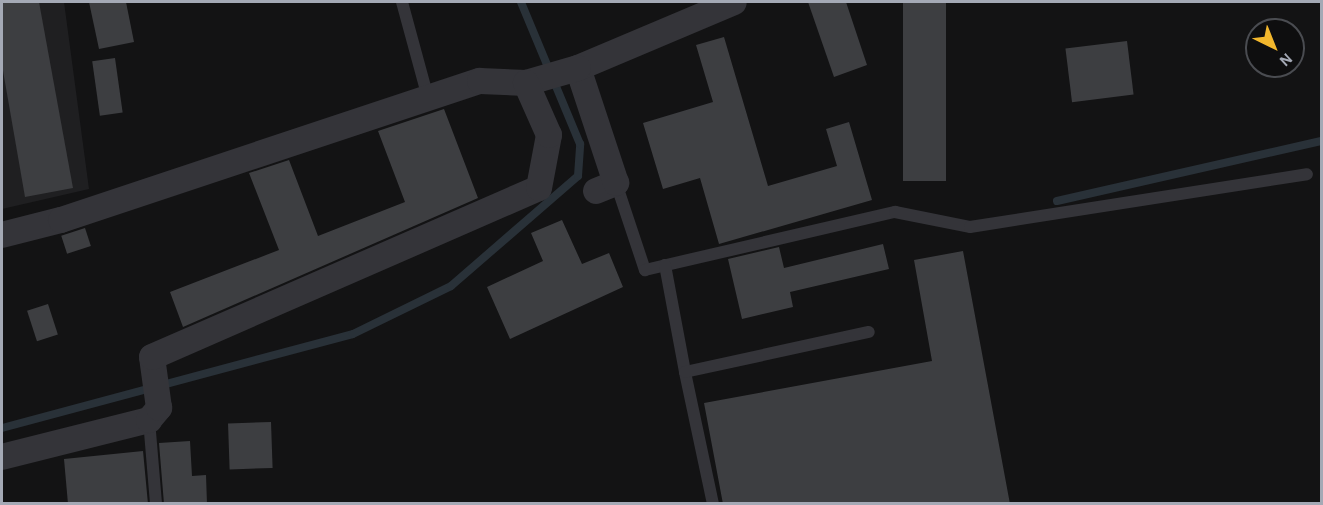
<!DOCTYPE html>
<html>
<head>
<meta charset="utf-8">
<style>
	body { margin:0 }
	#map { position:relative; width:1323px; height:505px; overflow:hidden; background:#131314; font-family:"Alegreya Sans",sans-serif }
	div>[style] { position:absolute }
	.built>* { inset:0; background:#1f1f21 }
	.stream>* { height:8px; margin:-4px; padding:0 4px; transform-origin:4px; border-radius:4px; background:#293138 }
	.building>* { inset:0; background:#3d3e41; transform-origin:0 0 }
	.service>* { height:12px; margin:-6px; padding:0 6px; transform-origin:6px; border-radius:6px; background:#343439 }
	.minor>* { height:26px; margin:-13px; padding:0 13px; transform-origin:13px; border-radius:13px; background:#343439 }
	span { translate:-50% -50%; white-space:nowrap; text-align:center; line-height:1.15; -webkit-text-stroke:5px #0e0e0f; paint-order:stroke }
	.frame { position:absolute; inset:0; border:3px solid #a4a9b5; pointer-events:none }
	.north { position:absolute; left:1245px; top:18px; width:60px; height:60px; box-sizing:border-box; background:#0e0e0f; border:2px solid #4a4c51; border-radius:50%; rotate:137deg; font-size:16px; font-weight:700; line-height:24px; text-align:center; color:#a4a9b5 }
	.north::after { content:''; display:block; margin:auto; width:21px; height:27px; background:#f2b72d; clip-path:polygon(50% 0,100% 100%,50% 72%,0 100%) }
</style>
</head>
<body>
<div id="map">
	<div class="built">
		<div style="clip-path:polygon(2px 2px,64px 2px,89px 189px,2px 209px)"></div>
	</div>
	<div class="stream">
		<div style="left:1057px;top:201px;width:272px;rotate:-12.8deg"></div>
		<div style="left:2px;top:428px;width:363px;rotate:-15deg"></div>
		<div style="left:353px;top:334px;width:109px;rotate:-26.1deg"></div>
		<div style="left:451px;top:286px;width:168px;rotate:-40.9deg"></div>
		<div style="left:578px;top:176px;width:32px;rotate:-86deg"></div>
		<div style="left:580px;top:144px;width:154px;rotate:-112.6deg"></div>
	</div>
	<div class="building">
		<div style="clip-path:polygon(2px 2px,39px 2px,73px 188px,25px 197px,2px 65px)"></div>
		<div style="clip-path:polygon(89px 2px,126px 2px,134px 42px,99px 49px)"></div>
		<div style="clip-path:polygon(808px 2px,846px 2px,867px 65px,834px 77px)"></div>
		<div style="left:903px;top:2px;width:43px;height:179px"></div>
		<div style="clip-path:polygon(724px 37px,768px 186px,837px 166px,826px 129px,849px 122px,872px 200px,719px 244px,700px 178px,663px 189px,643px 123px,713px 102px,696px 45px)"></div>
		<div style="left:1127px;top:41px;width:54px;height:62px;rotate:83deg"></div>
		<div style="left:115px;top:58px;width:55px;height:23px;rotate:82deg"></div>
		<div style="clip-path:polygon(444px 109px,478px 198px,183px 327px,170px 292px,279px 250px,249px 173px,289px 160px,318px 236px,405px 202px,378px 131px)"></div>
		<div style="clip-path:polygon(562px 220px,582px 264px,609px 253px,623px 287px,510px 339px,487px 287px,543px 261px,531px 233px)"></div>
		<div style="left:85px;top:228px;width:19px;height:25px;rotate:72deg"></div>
		<div style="clip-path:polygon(883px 244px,889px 269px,790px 292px,793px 307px,742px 319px,728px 259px,779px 247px,784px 268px)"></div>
		<div style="clip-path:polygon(963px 251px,1010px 504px,723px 504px,704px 403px,932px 361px,914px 260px)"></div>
		<div style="left:48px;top:304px;width:32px;height:22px;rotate:72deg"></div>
		<div style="left:271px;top:422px;width:46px;height:43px;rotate:88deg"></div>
		<div style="clip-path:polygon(190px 441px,192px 476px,206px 475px,207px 504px,164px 504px,159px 443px)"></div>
		<div style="clip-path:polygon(143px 451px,148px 504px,68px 504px,64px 459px)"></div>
	</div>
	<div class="service">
		<div style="left:402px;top:2px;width:99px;rotate:74.8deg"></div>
		<div style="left:616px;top:183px;width:92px;rotate:71.6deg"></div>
		<div style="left:645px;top:270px;width:257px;rotate:-13.1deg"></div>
		<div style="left:895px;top:212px;width:76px;rotate:11.3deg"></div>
		<div style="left:970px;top:227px;width:341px;rotate:-8.9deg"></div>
		<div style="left:665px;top:265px;width:109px;rotate:79.4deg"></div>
		<div style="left:149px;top:420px;width:84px;rotate:85.2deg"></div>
		<div style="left:713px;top:504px;width:135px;rotate:-102deg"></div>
		<div style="left:685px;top:372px;width:188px;rotate:-12.3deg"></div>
	</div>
	<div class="minor">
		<div style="left:596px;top:191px;width:22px;rotate:-22deg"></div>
		<div style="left:616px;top:183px;width:121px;rotate:-108.3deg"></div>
		<div style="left:578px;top:68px;width:169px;rotate:-22.9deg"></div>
		<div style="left:2px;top:235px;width:61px;rotate:-14.3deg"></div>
		<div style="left:61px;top:220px;width:441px;rotate:-18.4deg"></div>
		<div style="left:480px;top:81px;width:46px;rotate:2.5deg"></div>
		<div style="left:526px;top:83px;width:54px;rotate:-16.1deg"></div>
		<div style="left:2px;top:457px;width:152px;rotate:-14.1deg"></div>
		<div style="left:149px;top:420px;width:16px;rotate:-50deg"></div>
		<div style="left:159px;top:408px;width:51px;rotate:-97.8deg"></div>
		<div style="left:152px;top:357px;width:422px;rotate:-23.6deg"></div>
		<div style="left:539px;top:188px;width:54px;rotate:-79.3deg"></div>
		<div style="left:549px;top:135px;width:57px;rotate:-113.9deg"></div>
	</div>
	<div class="frame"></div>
	<div class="north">N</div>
</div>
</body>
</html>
